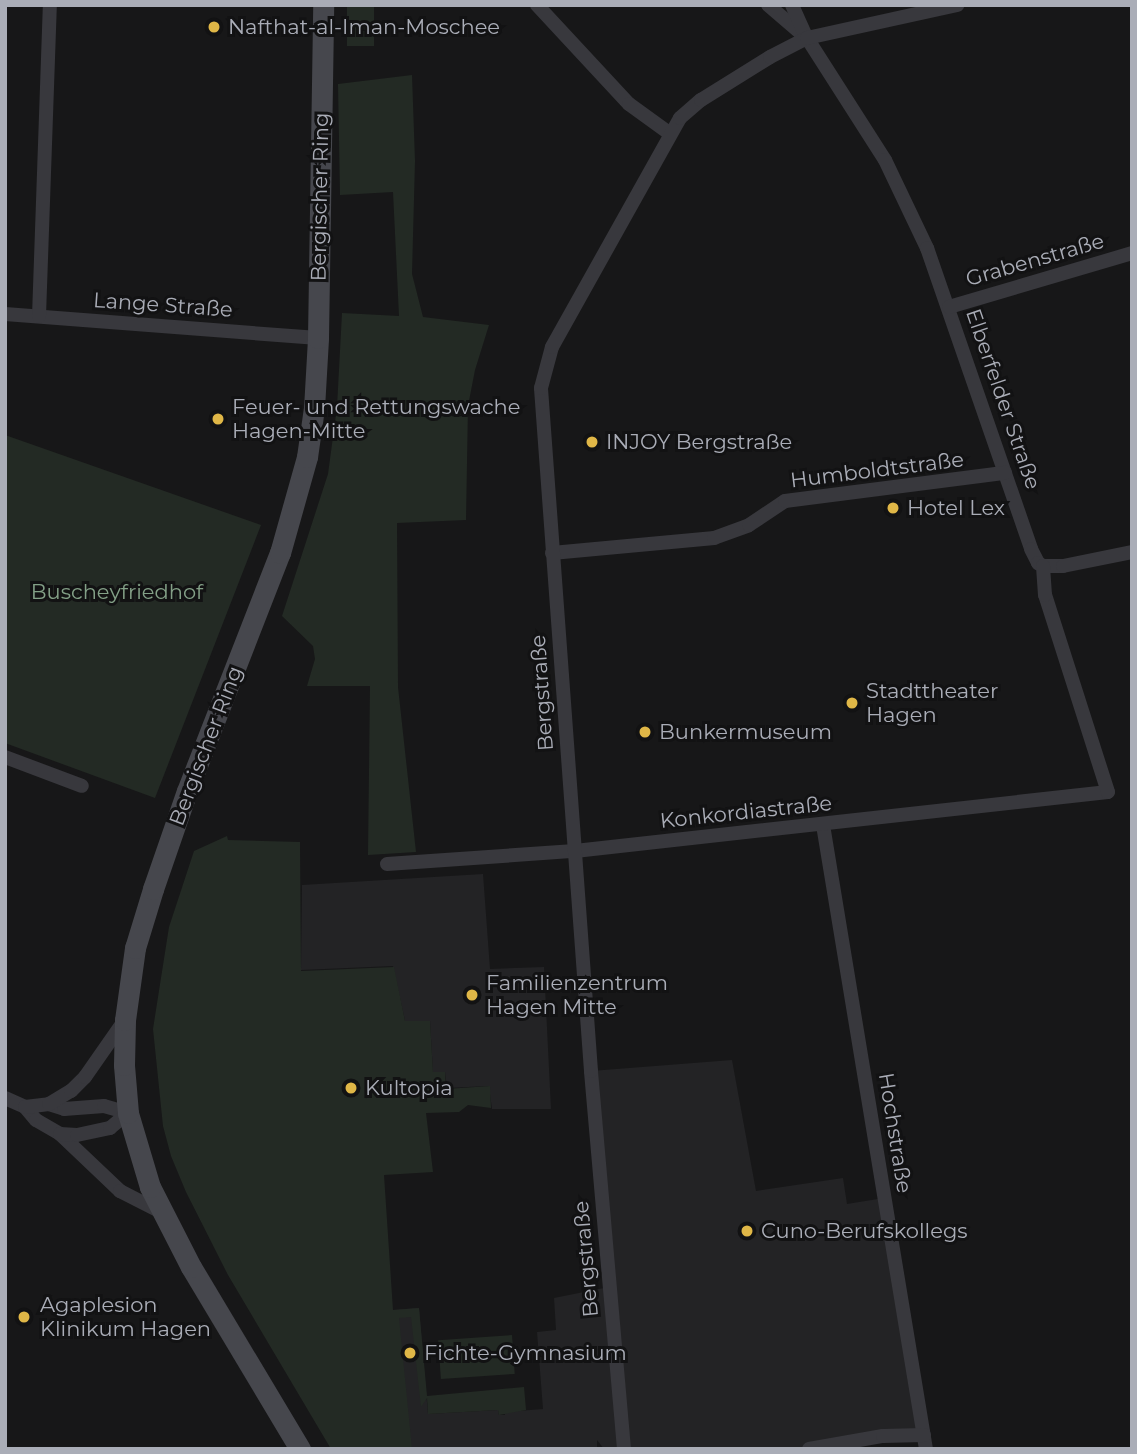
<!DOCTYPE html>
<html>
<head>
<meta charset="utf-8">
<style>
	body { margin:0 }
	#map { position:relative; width:1137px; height:1454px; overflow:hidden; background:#171718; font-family:Montserrat,sans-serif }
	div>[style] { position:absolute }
	.built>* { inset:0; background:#232325 }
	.green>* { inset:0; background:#232a24; transform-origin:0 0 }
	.street>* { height:14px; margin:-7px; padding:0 7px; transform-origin:7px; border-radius:7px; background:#38383d }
	.secondary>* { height:21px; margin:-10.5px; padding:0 10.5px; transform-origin:10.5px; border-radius:10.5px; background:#46474d }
	.dots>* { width:19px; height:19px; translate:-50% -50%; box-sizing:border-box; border:4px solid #121213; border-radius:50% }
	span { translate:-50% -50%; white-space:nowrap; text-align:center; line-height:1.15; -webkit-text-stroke:6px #121213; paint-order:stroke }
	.poi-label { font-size:21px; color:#aaadb7 }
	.left { translate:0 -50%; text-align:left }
	.street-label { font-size:21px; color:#aaadb7 }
	.park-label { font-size:21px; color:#83a087 }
	.frame { position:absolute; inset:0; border:7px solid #aaadb7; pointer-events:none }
</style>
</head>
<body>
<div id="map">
	<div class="built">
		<div style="clip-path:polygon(483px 874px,490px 969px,544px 967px,551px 1109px,492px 1109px,489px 1086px,447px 1088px,445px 1072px,433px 1072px,430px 1021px,405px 1021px,393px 966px,301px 970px,302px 885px)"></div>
		<div style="clip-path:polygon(732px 1060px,756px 1191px,843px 1178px,847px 1204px,884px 1198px,924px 1435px,809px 1449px,604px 1449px,597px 1440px,597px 1449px,406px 1449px,393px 1310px,419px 1308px,428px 1414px,498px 1410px,499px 1415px,505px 1415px,505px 1412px,543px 1409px,537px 1332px,556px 1330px,554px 1298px,609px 1287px,591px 1071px)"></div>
	</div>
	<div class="green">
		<div style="left:347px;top:5px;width:27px;height:41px"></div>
		<div style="clip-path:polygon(412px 75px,415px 161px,412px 274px,423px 317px,489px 325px,475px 370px,468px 406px,466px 520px,397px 523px,398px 687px,416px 852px,368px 855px,370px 686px,307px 686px,315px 659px,313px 646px,282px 616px,328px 474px,337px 407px,342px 313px,399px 316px,393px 192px,340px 195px,338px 84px)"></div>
		<div style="clip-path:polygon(5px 435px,261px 525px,155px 798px,5px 743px)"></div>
		<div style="clip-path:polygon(227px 836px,228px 840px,300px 842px,301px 971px,394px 967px,405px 1021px,430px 1021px,433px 1072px,445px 1072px,446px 1089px,490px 1086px,491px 1108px,468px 1105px,459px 1112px,426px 1113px,433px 1172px,384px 1175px,393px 1310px,419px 1308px,427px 1396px,524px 1387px,526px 1410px,499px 1415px,498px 1410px,428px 1414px,427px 1398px,421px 1407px,411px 1317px,399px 1318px,412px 1449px,331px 1449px,228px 1275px,186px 1192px,171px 1156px,163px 1126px,153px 1029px,169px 927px,194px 851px)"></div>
		<div style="left:512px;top:1335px;width:39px;height:74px;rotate:86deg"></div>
	</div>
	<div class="street">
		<div style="left:537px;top:5px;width:135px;rotate:47.1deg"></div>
		<div style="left:629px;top:104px;width:49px;rotate:35.9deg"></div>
		<div style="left:768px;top:5px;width:46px;rotate:40.6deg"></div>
		<div style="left:792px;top:5px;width:36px;rotate:66deg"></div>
		<div style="left:807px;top:38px;width:145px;rotate:57.4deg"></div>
		<div style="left:885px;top:160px;width:98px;rotate:64.5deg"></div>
		<div style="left:927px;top:248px;width:318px;rotate:70.9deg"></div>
		<div style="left:1031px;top:549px;width:16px;rotate:63deg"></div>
		<div style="left:1038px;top:563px;width:6px;rotate:31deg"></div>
		<div style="left:949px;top:307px;width:191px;rotate:-16.4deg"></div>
		<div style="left:5px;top:314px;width:314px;rotate:4.4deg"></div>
		<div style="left:39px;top:316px;width:311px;rotate:-88deg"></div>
		<div style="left:552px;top:553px;width:163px;rotate:-5.3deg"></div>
		<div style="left:714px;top:538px;width:37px;rotate:-20deg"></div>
		<div style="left:749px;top:525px;width:43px;rotate:-33.7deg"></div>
		<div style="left:785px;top:501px;width:222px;rotate:-7.3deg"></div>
		<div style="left:1043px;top:566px;width:20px"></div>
		<div style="left:1063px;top:566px;width:70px;rotate:-11.5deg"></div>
		<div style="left:5px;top:757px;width:82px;rotate:20.6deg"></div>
		<div style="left:823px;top:825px;width:632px;rotate:80.63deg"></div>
		<div style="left:387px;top:864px;width:188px;rotate:-4deg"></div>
		<div style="left:575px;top:851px;width:536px;rotate:-6.32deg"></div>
		<div style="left:1108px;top:792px;width:207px;rotate:-107.7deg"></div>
		<div style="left:1045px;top:595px;width:29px;rotate:-94deg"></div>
		<div style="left:5px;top:1098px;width:22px;rotate:24deg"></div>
		<div style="left:25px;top:1107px;width:17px;rotate:50deg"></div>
		<div style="left:36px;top:1120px;width:28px;rotate:30deg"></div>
		<div style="left:60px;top:1134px;width:83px;rotate:43.5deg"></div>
		<div style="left:120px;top:1191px;width:48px;rotate:27.1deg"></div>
		<div style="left:49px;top:1104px;width:16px;rotate:18deg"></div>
		<div style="left:64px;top:1109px;width:40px;rotate:-4.3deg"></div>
		<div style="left:104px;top:1106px;width:25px;rotate:16deg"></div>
		<div style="left:25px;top:1107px;width:24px;rotate:-7deg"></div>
		<div style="left:49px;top:1104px;width:26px;rotate:-31deg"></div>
		<div style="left:71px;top:1091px;width:20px;rotate:-45deg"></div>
		<div style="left:85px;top:1077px;width:68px;rotate:-55.1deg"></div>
		<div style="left:60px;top:1134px;width:17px;rotate:3deg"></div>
		<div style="left:77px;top:1135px;width:34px;rotate:-12deg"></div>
		<div style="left:110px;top:1128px;width:23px;rotate:-40deg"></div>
		<div style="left:624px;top:1449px;width:379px;rotate:-95deg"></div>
		<div style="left:591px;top:1071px;width:685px;rotate:-94.19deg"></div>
		<div style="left:541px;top:388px;width:42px;rotate:-75deg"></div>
		<div style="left:552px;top:347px;width:262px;rotate:-60.8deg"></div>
		<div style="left:680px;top:118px;width:28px;rotate:-41deg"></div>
		<div style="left:701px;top:100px;width:81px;rotate:-31.9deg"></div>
		<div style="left:770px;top:57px;width:42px;rotate:-27.2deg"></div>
		<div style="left:807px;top:38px;width:154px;rotate:-12.4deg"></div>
		<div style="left:809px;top:1449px;width:75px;rotate:-10deg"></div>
		<div style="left:883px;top:1436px;width:41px;rotate:-1.4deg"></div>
	</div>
	<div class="secondary">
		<div style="left:300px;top:1449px;width:212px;rotate:-120.9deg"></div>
		<div style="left:191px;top:1267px;width:90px;rotate:-117.1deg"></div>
		<div style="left:150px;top:1187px;width:77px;rotate:-106.6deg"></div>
		<div style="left:128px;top:1113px;width:48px;rotate:-94.8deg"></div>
		<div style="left:124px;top:1065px;width:45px;rotate:-88.7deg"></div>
		<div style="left:125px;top:1020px;width:73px;rotate:-82.1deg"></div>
		<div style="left:135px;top:948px;width:62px;rotate:-73deg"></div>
		<div style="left:153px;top:889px;width:104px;rotate:-70.9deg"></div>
		<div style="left:187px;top:791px;width:256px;rotate:-68.7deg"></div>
		<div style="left:280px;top:553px;width:100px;rotate:-74.3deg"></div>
		<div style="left:307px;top:457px;width:49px;rotate:-81.9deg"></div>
		<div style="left:314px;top:408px;width:70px;rotate:-86.7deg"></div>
		<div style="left:318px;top:338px;width:333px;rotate:-89.1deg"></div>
	</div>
	<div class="dots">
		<div style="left:214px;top:27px;background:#e0b747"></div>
		<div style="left:218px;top:419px;background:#e0b747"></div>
		<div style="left:592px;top:442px;background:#e0b747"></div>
		<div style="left:893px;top:508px;background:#e0b747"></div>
		<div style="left:852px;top:703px;background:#e0b747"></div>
		<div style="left:645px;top:732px;background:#e0b747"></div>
		<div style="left:472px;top:995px;background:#e0b747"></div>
		<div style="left:351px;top:1088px;background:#e0b747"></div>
		<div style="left:747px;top:1231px;background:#e0b747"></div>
		<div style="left:24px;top:1317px;background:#e0b747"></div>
		<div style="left:410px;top:1353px;background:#e0b747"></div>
	</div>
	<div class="poi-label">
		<span class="left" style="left:228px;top:27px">Nafthat-al-Iman-Moschee</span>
		<span class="left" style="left:232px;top:419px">Feuer- und Rettungswache<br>Hagen-Mitte</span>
		<span class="left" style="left:606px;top:442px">INJOY Bergstraße</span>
		<span class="left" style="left:907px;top:508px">Hotel Lex</span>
		<span class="left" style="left:866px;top:703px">Stadttheater<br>Hagen</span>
		<span class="left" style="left:659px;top:732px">Bunkermuseum</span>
		<span class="left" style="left:486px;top:995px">Familienzentrum<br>Hagen Mitte</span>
		<span class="left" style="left:365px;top:1088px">Kultopia</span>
		<span class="left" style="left:761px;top:1231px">Cuno-Berufskollegs</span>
		<span class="left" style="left:40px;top:1317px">Agaplesion<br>Klinikum Hagen</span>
		<span class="left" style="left:424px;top:1353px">Fichte-Gymnasium</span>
	</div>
	<div class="street-label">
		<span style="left:320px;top:197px;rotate:-89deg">Bergischer Ring</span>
		<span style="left:1035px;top:260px;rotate:-16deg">Grabenstraße</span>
		<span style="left:163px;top:305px;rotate:4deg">Lange Straße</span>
		<span style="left:1003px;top:399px;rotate:71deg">Elberfelder Straße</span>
		<span style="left:877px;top:470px;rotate:-7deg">Humboldtstraße</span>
		<span style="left:542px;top:693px;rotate:-94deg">Bergstraße</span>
		<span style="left:206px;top:746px;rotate:-69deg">Bergischer Ring</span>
		<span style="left:746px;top:812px;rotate:-6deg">Konkordiastraße</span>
		<span style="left:895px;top:1133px;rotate:81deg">Hochstraße</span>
		<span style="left:586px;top:1259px;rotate:-95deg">Bergstraße</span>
	</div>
	<div class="park-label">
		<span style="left:117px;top:592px">Buscheyfriedhof</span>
	</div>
	<div class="frame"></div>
</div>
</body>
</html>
